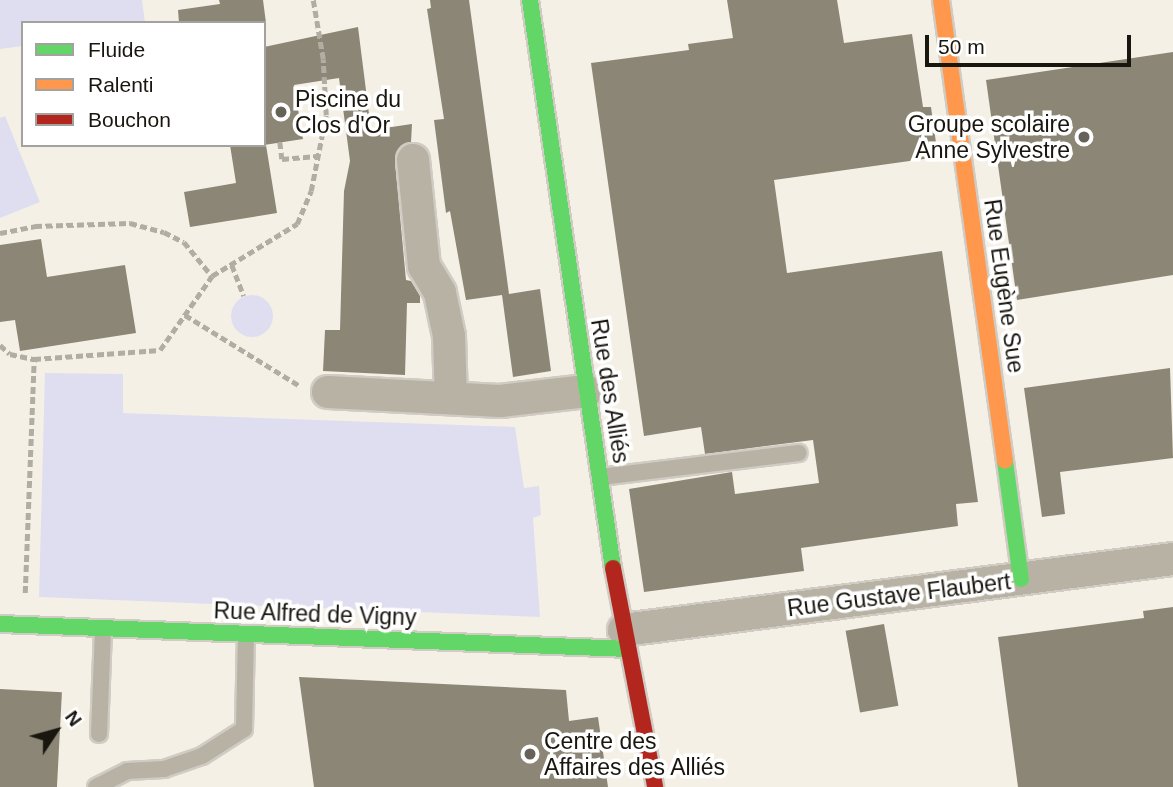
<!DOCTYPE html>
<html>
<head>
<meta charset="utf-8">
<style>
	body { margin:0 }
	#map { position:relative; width:1173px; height:787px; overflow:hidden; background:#f5f0e5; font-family:Helvetica,sans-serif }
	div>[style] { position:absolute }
	.green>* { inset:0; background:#dfdef1 }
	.round { border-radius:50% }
	.building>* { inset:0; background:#8b8675; transform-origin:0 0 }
	.path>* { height:4.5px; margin-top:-2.25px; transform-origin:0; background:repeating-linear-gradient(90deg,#b1ada2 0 7px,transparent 0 10.5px) }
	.roads { filter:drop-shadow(2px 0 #d0ccc4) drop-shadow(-2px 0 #d0ccc4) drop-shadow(0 2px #d0ccc4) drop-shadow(0 -2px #d0ccc4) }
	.lane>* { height:16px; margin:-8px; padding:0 8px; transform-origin:8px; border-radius:8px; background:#b7b2a4 }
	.street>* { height:32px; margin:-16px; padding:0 16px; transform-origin:16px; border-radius:16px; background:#b7b2a4 }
	.fast>* { height:16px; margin:-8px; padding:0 8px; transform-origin:8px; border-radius:8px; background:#63d668 }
	.slow>* { height:16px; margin:-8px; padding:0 8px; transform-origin:8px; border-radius:8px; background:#ff974d }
	.jam>* { height:16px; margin:-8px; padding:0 8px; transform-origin:8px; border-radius:8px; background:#b3261e }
	.dots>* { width:19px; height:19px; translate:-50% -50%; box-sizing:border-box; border:4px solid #fff; border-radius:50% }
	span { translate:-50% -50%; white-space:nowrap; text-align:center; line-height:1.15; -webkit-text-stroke:7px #fff; paint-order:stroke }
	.poi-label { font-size:23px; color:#19160f }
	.left { translate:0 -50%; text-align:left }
	.right { translate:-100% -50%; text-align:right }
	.street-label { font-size:23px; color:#19160f }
	.legend { position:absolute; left:21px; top:21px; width:245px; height:126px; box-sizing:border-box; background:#fff; border:2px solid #a3a29f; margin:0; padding:9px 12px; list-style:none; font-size:21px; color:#19160f }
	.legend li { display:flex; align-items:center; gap:14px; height:35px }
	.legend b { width:35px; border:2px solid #a3a29f }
	.north { position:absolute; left:21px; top:696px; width:70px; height:70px; -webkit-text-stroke:5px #fff; paint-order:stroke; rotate:54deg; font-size:19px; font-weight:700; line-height:28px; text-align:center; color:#19160f }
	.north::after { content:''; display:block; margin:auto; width:24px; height:32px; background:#19160f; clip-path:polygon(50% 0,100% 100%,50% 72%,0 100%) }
	.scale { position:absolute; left:925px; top:35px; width:206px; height:32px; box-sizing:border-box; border:4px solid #19160f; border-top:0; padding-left:9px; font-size:21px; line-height:24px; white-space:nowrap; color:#19160f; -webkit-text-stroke:5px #fff; paint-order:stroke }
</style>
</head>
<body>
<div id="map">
	<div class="green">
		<div style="clip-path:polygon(0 0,142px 0,145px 23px,23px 23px,23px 46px,0 49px)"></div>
		<div style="clip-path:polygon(5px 116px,40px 202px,0 218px,0 118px)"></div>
		<div class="round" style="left:231px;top:295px;width:42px;height:42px"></div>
		<div style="clip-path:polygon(45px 373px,123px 374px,123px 413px,515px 427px,524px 488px,539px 486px,541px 515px,533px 518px,540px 617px,39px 597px)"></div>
	</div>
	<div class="building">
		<div style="clip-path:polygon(219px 0,263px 0,266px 23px,179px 23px,178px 10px,220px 4px)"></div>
		<div style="clip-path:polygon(430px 0,469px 0,509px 294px,540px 289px,551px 371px,513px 377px,502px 295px,466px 300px,450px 211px,446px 213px,434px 120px,444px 119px,427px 9px,431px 8px)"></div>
		<div style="clip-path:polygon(727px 0,837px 0,844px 43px,912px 34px,923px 107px,931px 107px,938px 157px,774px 180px,787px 273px,942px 251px,978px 502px,956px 504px,958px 526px,801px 548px,804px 571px,644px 592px,629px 489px,732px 472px,735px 494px,819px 483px,813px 440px,705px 454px,701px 427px,644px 436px,591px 63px,689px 50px,688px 44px,733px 38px)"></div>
		<div style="clip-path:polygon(358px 27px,371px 130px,412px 124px,411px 142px,397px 152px,395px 162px,406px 280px,411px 281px,420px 296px,420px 303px,407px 303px,405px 375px,323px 371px,325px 330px,340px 330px,344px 191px,350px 161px,339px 78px,294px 85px,303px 139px,264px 145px,264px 47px)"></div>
		<div style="clip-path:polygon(1173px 52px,1173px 275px,1017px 300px,986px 80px)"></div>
		<div style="clip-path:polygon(230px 145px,266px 145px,277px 213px,190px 227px,184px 192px,236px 183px)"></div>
		<div style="clip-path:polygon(41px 239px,47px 277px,125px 265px,136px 333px,20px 351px,15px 320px,0 322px,0 245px)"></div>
		<div style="clip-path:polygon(1170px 368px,1173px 458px,1060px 472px,1065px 514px,1042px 517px,1024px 388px)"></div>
		<div style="clip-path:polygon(1173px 607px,1173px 787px,1018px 787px,998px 637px,1144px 618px,1143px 611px)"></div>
		<div style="left:884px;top:624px;width:83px;height:39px;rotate:80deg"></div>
		<div style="clip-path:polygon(299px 677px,566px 690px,569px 721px,598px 717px,608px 787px,314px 787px)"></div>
		<div style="left:0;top:689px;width:62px;height:98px;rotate:3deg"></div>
	</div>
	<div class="path">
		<div style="left:280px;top:142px;width:17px;rotate:83deg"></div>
		<div style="left:282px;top:159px;width:35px;rotate:-5deg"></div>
		<div style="left:0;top:233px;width:36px;rotate:-11deg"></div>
		<div style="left:35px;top:226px;width:95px;rotate:-1.8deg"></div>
		<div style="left:130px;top:223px;width:35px;rotate:15deg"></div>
		<div style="left:164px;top:232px;width:22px;rotate:27deg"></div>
		<div style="left:184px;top:242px;width:44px;rotate:50.5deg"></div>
		<div style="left:232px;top:265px;width:33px;rotate:69deg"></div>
		<div style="left:185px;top:315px;width:135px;rotate:31.7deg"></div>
		<div style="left:0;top:345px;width:13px;rotate:42deg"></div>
		<div style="left:10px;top:354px;width:25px;rotate:12deg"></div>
		<div style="left:34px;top:359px;width:126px;rotate:-4.1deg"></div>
		<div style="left:160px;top:350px;width:90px;rotate:-54.9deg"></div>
		<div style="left:212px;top:276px;width:100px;rotate:-31.5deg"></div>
		<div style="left:297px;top:224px;width:36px;rotate:-67deg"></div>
		<div style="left:311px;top:191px;width:77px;rotate:-78.8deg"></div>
		<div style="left:326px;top:115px;width:56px;rotate:-93.1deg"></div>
		<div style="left:323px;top:59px;width:60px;rotate:-99.6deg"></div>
		<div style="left:25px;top:593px;width:234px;rotate:-87.8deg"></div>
	</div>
	<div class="roads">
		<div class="lane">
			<div style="left:600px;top:477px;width:200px;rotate:-6.9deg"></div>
			<div style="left:99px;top:734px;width:105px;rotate:-87.8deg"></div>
			<div style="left:96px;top:787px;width:35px;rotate:-27deg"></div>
			<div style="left:127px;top:771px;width:37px;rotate:-3deg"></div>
			<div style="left:164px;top:769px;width:40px;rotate:-18.9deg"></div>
			<div style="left:202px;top:756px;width:50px;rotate:-32.7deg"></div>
			<div style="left:244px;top:729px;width:95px;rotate:-88.8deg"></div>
		</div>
		<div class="street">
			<div style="left:413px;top:160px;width:107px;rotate:84.1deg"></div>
			<div style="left:424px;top:266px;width:31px;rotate:59deg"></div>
			<div style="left:440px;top:293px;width:44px;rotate:78.2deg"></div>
			<div style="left:449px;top:336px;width:62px;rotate:88.2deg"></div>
			<div style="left:328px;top:392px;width:172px;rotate:3deg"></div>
			<div style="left:500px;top:401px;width:87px;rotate:-6.6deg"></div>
			<div style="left:624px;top:630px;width:554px;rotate:-7.37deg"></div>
		</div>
		<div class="fast">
			<div style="left:530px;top:0;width:574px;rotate:81.69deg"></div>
			<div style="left:1005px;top:461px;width:119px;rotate:82.3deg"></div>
			<div style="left:0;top:624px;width:628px;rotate:2.28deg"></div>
		</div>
		<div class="slow">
			<div style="left:941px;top:0;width:465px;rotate:82.1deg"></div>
		</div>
		<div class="jam">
			<div style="left:613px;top:568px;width:223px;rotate:79.1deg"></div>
		</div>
	</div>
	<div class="dots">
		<div style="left:281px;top:112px;background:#66625a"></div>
		<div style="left:1084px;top:137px;background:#66625a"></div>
		<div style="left:530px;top:754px;background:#66625a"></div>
	</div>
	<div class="poi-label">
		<span class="left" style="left:295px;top:112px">Piscine du<br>Clos d'Or</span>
		<span class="right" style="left:1070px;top:137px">Groupe scolaire<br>Anne Sylvestre</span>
		<span class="left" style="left:544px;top:754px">Centre des<br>Affaires des Alliés</span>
	</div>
	<div class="street-label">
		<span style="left:1004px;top:286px;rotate:82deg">Rue Eugène Sue</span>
		<span style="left:610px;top:391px;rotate:81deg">Rue des Alliés</span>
		<span style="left:899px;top:595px;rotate:-7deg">Rue Gustave Flaubert</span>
		<span style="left:315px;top:614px;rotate:2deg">Rue Alfred de Vigny</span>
	</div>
	<ul class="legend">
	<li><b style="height:9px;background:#63d668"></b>Fluide</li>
	<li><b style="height:9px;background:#ff974d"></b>Ralenti</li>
	<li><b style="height:9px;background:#b3261e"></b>Bouchon</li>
	</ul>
	<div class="north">N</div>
	<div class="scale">50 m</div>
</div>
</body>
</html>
